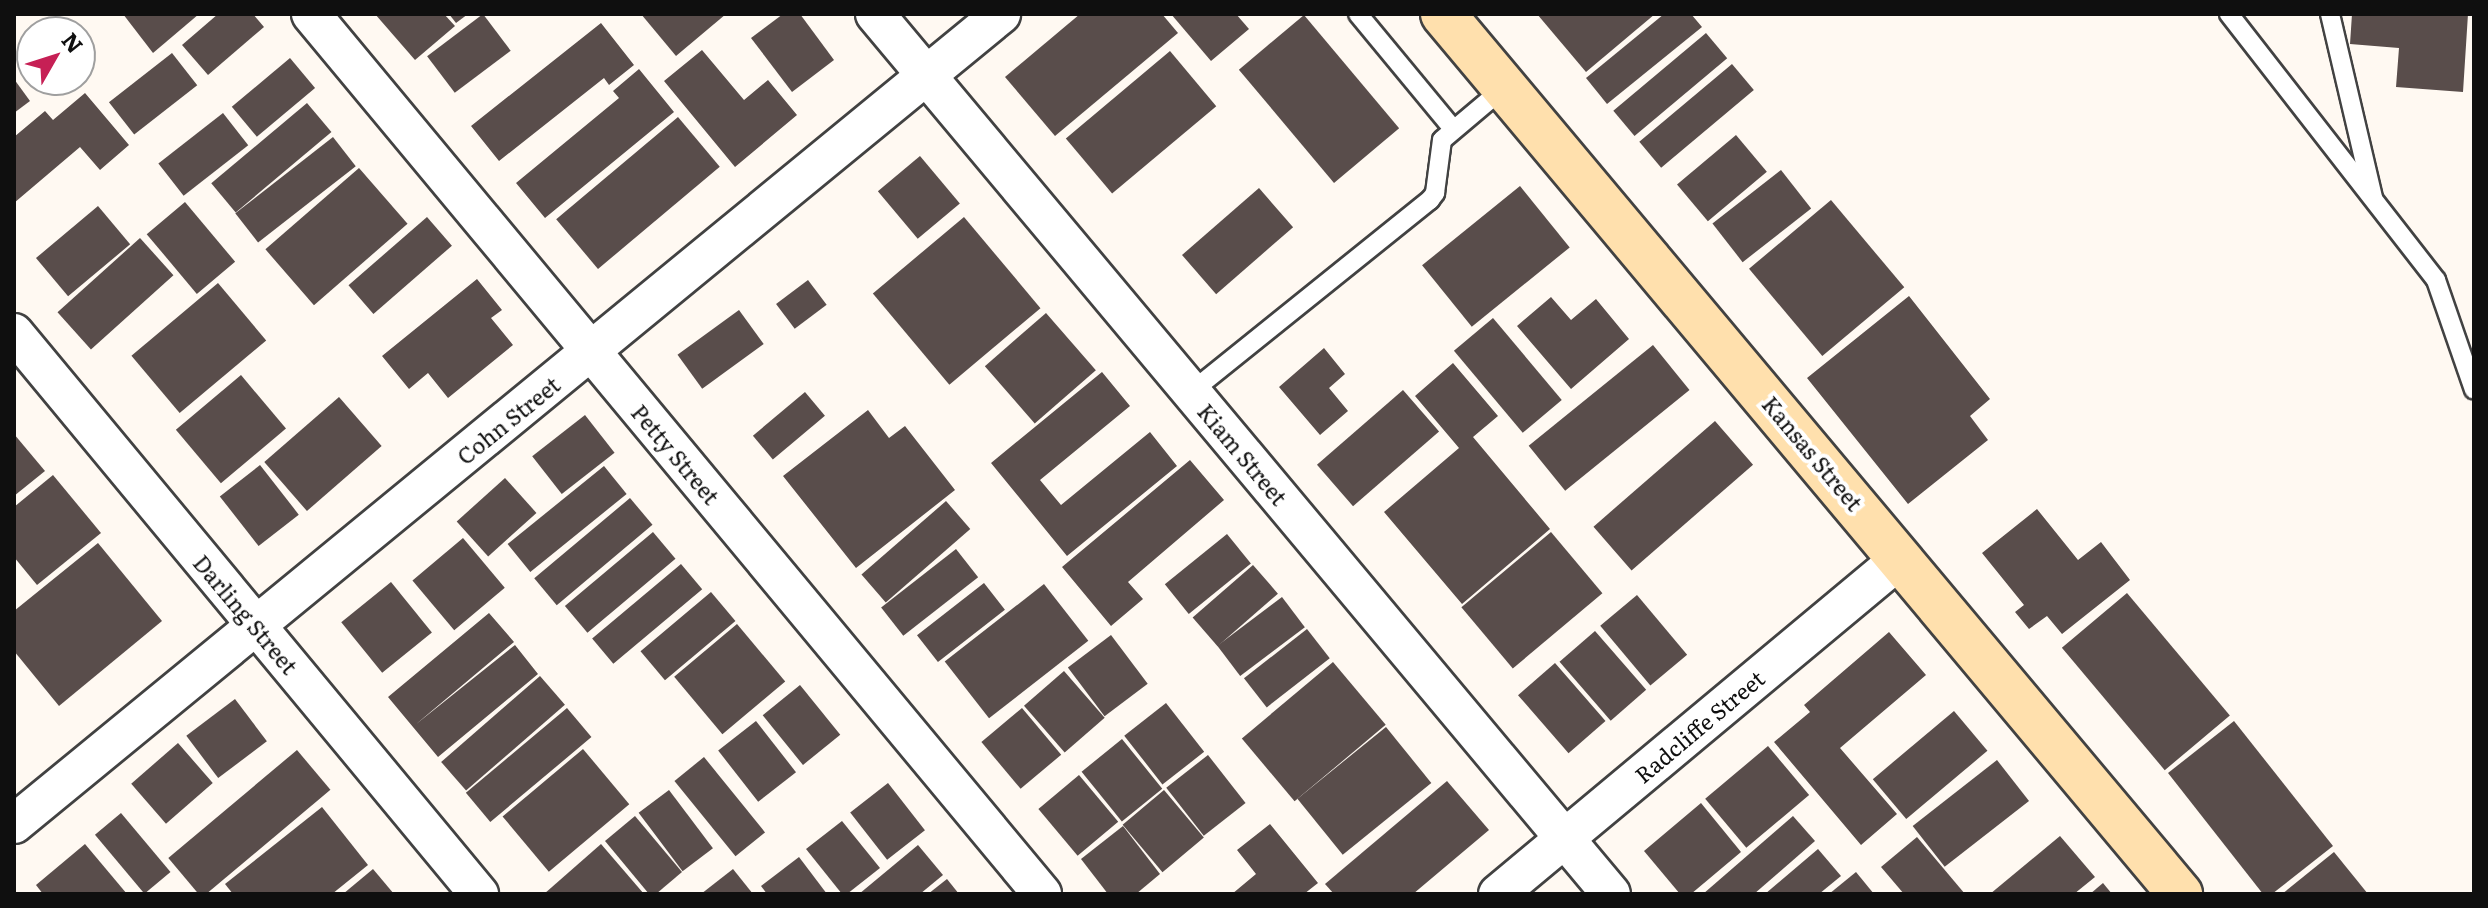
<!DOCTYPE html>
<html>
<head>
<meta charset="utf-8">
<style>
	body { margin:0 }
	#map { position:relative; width:2488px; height:908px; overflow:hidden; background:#fff9f2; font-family:Literata,serif }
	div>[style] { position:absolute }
	.building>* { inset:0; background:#594d4b; transform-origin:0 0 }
	.roads { filter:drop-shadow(2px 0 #424242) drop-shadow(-2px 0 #424242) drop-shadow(0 2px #424242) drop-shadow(0 -2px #424242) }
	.lane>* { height:18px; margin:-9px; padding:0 9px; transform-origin:9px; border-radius:9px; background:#fff }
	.street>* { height:38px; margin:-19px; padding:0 19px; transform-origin:19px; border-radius:19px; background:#fff }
	.secondary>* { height:44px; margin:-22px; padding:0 22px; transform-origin:22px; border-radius:22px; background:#ffe0ad }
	span { translate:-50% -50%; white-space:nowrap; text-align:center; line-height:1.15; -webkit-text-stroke:8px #fff; paint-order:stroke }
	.street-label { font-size:22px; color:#0f0f0f }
	.frame { position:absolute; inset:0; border:16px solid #0f0f0f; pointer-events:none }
	.north { position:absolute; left:16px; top:16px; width:80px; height:80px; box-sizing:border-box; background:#fff; border:2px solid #9f9f9f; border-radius:50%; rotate:51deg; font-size:22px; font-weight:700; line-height:32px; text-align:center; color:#0f0f0f }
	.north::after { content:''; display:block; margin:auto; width:28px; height:36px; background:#c62055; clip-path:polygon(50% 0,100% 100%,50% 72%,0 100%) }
</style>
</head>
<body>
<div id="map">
	<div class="building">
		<div style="clip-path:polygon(123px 14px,199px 14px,153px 53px)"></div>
		<div style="clip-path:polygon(218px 14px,253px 14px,264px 27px,208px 75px,182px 45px)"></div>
		<div style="clip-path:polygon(375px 14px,444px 14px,455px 26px,415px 60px)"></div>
		<div style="clip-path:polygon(449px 14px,468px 14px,456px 23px)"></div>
		<div style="left:483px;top:14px;width:46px;height:70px;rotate:53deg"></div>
		<div style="clip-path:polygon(641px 14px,726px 14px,676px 56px)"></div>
		<div style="clip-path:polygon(783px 14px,800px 14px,834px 60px,792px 92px,751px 38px)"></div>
		<div style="clip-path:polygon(1080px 14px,1162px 14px,1178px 33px,1055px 136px,1005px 77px)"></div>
		<div style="clip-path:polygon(1171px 14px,1236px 14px,1249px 29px,1211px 61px)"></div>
		<div style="clip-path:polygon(1537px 14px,1655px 14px,1586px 72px)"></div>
		<div style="clip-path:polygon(1664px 14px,1691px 14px,1702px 27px,1607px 104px,1586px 78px)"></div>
		<div style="clip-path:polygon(2352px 14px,2468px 14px,2463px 92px,2396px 87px,2399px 48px,2350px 44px)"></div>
		<div style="left:1304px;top:15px;width:148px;height:85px;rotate:50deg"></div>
		<div style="clip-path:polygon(601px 23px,634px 65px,609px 85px,604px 78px,499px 161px,471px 126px)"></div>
		<div style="left:1706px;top:33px;width:33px;height:121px;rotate:50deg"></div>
		<div style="clip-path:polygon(702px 50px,744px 100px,768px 80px,797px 115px,735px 167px,664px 81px)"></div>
		<div style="left:1170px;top:51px;width:72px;height:136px;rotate:50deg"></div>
		<div style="left:172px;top:53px;width:41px;height:80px;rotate:52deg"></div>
		<div style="left:290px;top:58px;width:39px;height:76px;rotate:50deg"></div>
		<div style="left:1732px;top:64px;width:34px;height:121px;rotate:50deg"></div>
		<div style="clip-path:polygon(639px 69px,674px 112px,545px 218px,516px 183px,619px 98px,613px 91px)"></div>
		<div style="clip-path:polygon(14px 79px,30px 101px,14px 113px)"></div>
		<div style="clip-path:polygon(85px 93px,129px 145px,100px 170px,80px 147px,14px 203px,14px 137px,45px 111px,53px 120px)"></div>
		<div style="left:307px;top:103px;width:38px;height:125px;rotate:50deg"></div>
		<div style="left:223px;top:113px;width:41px;height:82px;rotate:52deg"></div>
		<div style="left:678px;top:117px;width:65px;height:159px;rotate:50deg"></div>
		<div style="left:1736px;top:135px;width:48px;height:77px;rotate:50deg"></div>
		<div style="left:333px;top:137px;width:37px;height:124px;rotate:52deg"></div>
		<div style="left:920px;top:156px;width:62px;height:55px;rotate:50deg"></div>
		<div style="left:359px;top:168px;width:74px;height:124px;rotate:49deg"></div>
		<div style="left:1781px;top:170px;width:49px;height:87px;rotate:52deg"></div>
		<div style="left:1520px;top:186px;width:79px;height:126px;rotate:51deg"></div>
		<div style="left:1259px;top:188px;width:52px;height:102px;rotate:49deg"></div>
		<div style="left:1831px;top:200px;width:114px;height:107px;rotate:50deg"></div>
		<div style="left:185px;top:202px;width:78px;height:50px;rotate:50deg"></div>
		<div style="left:98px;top:206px;width:50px;height:81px;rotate:50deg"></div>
		<div style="left:427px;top:217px;width:38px;height:104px;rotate:49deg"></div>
		<div style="left:964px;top:217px;width:119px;height:119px;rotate:50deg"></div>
		<div style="left:140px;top:238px;width:50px;height:111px;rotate:48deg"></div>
		<div style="clip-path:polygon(477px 279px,502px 310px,491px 318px,513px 345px,448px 398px,428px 373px,409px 389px,382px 356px)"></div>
		<div style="left:808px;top:280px;width:31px;height:40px;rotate:53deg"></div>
		<div style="left:218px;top:283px;width:75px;height:113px;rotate:50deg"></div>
		<div style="clip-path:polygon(1909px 296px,1990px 399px,1970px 416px,1988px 440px,1908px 504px,1807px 378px)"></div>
		<div style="clip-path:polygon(1551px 297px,1571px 320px,1596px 299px,1629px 339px,1571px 389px,1517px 326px)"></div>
		<div style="left:739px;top:310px;width:42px;height:76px;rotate:54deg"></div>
		<div style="left:1046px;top:313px;width:76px;height:81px;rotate:49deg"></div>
		<div style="left:1493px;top:318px;width:107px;height:51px;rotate:50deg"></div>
		<div style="left:1653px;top:345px;width:58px;height:160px;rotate:51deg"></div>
		<div style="clip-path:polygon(1324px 348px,1345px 374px,1329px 388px,1348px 411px,1320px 435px,1279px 387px)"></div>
		<div style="clip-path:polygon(1453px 363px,1498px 416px,1473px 437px,1550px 529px,1462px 604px,1384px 512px,1459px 448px,1415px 396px)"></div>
		<div style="clip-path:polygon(1102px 372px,1130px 406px,1040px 480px,1061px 505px,1150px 432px,1177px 466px,1067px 556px,991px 463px)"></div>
		<div style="left:241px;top:375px;width:70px;height:85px;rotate:50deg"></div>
		<div style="left:1403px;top:390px;width:55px;height:114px;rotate:49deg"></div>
		<div style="left:805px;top:392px;width:31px;height:68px;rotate:50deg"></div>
		<div style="left:339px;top:397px;width:65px;height:99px;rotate:49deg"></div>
		<div style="clip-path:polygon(868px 410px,889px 438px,905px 426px,955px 490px,856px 568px,783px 476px)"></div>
		<div style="left:585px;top:415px;width:48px;height:67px;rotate:52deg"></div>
		<div style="left:1715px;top:421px;width:58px;height:161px;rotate:49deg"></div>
		<div style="clip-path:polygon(14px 434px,45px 471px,14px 496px)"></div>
		<div style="clip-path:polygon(1190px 460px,1224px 500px,1128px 582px,1143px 599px,1111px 626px,1062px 567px)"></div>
		<div style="left:260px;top:465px;width:63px;height:51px;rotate:52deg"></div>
		<div style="left:604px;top:466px;width:36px;height:124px;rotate:51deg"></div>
		<div style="clip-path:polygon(53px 475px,101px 533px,37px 585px,14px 557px,14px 507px)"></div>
		<div style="left:505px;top:478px;width:47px;height:65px;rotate:48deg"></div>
		<div style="left:630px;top:498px;width:35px;height:125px;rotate:50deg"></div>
		<div style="left:946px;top:501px;width:37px;height:112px;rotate:49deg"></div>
		<div style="clip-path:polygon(2037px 509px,2078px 560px,2101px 542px,2130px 580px,2062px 634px,2047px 616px,2029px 629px,2015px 612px,2024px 605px,1982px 553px)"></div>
		<div style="left:653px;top:532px;width:35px;height:115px;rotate:50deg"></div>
		<div style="left:1551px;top:532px;width:80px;height:117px;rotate:50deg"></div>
		<div style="left:1227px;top:534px;width:38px;height:80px;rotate:51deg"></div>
		<div style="left:463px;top:538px;width:65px;height:66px;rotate:50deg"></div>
		<div style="clip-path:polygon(98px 543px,162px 621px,59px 706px,14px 651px,14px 611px)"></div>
		<div style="left:956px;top:549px;width:36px;height:95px;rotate:52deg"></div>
		<div style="left:681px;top:564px;width:33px;height:116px;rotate:50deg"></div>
		<div style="left:1253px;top:565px;width:38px;height:80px;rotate:49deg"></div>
		<div style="left:391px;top:582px;width:65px;height:64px;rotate:51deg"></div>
		<div style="left:984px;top:583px;width:34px;height:85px;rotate:52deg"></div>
		<div style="left:1044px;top:584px;width:72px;height:126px;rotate:52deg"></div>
		<div style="left:711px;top:592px;width:38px;height:92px;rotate:50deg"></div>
		<div style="left:2127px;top:593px;width:160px;height:85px;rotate:50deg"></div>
		<div style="left:1637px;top:595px;width:78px;height:48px;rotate:50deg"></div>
		<div style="left:1282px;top:597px;width:38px;height:81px;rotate:53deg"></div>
		<div style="clip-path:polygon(489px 613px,514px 642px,415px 725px,515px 645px,538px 674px,438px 757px,388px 697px)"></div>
		<div style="left:737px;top:624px;width:75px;height:82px;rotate:50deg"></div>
		<div style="left:1307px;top:629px;width:37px;height:80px;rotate:52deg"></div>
		<div style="left:1595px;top:631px;width:78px;height:47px;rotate:49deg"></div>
		<div style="clip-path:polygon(1889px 632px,1926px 675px,1840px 748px,1897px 814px,1861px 845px,1774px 742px,1810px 712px,1804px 705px)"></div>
		<div style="left:1111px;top:635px;width:61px;height:54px;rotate:53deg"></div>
		<div style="left:1333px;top:662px;width:82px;height:119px;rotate:50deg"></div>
		<div style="left:1555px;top:663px;width:77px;height:49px;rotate:49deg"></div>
		<div style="left:1064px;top:671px;width:62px;height:53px;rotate:49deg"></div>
		<div style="left:540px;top:676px;width:38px;height:131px;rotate:49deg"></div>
		<div style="left:800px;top:685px;width:64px;height:48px;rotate:51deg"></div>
		<div style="left:235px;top:699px;width:53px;height:61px;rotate:53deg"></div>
		<div style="left:1166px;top:703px;width:62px;height:53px;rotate:52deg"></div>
		<div style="left:567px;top:708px;width:38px;height:132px;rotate:50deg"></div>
		<div style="left:1022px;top:708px;width:61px;height:53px;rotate:50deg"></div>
		<div style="left:1954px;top:711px;width:52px;height:106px;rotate:50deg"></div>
		<div style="left:756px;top:721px;width:65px;height:48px;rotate:52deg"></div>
		<div style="clip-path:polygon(2234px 721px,2333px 846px,2272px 894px,2263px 894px,2168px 773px)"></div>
		<div style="left:1386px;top:727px;width:72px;height:114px;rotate:51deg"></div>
		<div style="left:1122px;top:739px;width:64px;height:52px;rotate:51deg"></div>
		<div style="left:178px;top:743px;width:53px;height:62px;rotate:49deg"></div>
		<div style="left:1768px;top:746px;width:64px;height:82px;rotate:50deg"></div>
		<div style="left:583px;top:749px;width:72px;height:105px;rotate:50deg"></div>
		<div style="left:297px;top:750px;width:52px;height:168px;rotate:50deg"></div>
		<div style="left:1208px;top:755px;width:61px;height:53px;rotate:52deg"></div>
		<div style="left:704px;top:757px;width:97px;height:38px;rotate:51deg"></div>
		<div style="left:1997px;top:760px;width:52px;height:107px;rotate:52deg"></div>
		<div style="left:1079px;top:775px;width:61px;height:53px;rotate:50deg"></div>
		<div style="clip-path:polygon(1447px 781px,1489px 830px,1413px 894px,1334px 894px,1325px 884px)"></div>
		<div style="left:888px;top:783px;width:60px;height:48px;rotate:52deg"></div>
		<div style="left:669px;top:790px;width:73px;height:38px;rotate:53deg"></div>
		<div style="left:1164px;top:790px;width:62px;height:54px;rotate:50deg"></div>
		<div style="clip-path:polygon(1701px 803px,1741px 852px,1691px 894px,1680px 894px,1644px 851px)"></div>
		<div style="clip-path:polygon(322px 807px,368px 865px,332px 894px,233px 894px,225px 884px)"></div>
		<div style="left:121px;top:813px;width:77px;height:34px;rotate:50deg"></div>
		<div style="clip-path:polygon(635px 816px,682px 872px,656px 894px,649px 894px,605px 841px)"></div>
		<div style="clip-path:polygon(1793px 816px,1815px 841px,1754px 894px,1703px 894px)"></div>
		<div style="clip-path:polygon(842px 821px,880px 868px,847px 894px,842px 894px,806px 849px)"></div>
		<div style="clip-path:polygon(1270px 824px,1318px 883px,1304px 894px,1232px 894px,1256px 874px,1237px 850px)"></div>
		<div style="clip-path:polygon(1123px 826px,1160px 874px,1136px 894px,1108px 894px,1081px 859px)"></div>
		<div style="clip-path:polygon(2060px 836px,2095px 877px,2074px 894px,1990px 894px)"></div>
		<div style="clip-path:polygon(1917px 837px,1965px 894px,1904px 894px,1881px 867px)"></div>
		<div style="clip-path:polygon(85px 844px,127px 894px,43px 894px,36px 885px)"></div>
		<div style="clip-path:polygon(601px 844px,644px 894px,544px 894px)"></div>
		<div style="clip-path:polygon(918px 845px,943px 875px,920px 894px,859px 894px)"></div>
		<div style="clip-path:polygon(1818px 849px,1841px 876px,1819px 894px,1765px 894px)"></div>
		<div style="clip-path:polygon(2334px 852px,2368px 894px,2282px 894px)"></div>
		<div style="clip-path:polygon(799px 857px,827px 894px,767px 894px,761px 886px)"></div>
		<div style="clip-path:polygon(373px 869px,394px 894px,343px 894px)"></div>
		<div style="clip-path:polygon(733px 869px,753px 894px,701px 894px)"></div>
		<div style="clip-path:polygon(1856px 872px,1874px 894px,1829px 894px)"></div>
		<div style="clip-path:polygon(947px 879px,959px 894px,928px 894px)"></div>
		<div style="clip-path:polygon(2103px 883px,2112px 894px,2090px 894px)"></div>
	</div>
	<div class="roads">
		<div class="lane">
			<div style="left:1358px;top:14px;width:149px;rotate:50.4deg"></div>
			<div style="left:2229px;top:14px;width:337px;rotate:52.1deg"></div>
			<div style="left:2436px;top:280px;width:116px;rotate:70.9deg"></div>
			<div style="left:2330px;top:14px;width:189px;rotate:76.8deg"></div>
			<div style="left:1191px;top:392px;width:307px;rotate:-38.8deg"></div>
			<div style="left:1430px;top:200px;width:9px;rotate:-54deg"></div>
			<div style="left:1435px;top:193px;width:53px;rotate:-82.5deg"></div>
			<div style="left:1442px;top:140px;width:82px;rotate:-40.1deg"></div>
		</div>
		<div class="street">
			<div style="left:311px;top:14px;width:1144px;rotate:50.28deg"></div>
			<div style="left:875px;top:14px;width:1147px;rotate:50.09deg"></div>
			<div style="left:14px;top:333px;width:729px;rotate:50.35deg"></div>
			<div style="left:14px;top:824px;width:1277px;rotate:-39.37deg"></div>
			<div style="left:1498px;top:894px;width:525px;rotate:-39.82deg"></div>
		</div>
		<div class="secondary">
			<div style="left:1443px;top:14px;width:1148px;rotate:50.05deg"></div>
		</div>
	</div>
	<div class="street-label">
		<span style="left:508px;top:420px;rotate:-39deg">Cohn Street</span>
		<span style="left:1813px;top:453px;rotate:50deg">Kansas Street</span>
		<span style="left:676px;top:454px;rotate:50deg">Petty Street</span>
		<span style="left:1243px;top:454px;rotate:50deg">Kiam Street</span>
		<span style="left:246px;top:614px;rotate:50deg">Darling Street</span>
		<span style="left:1699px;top:726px;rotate:-40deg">Radcliffe Street</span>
	</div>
	<div class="frame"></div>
	<div class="north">N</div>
</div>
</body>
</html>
